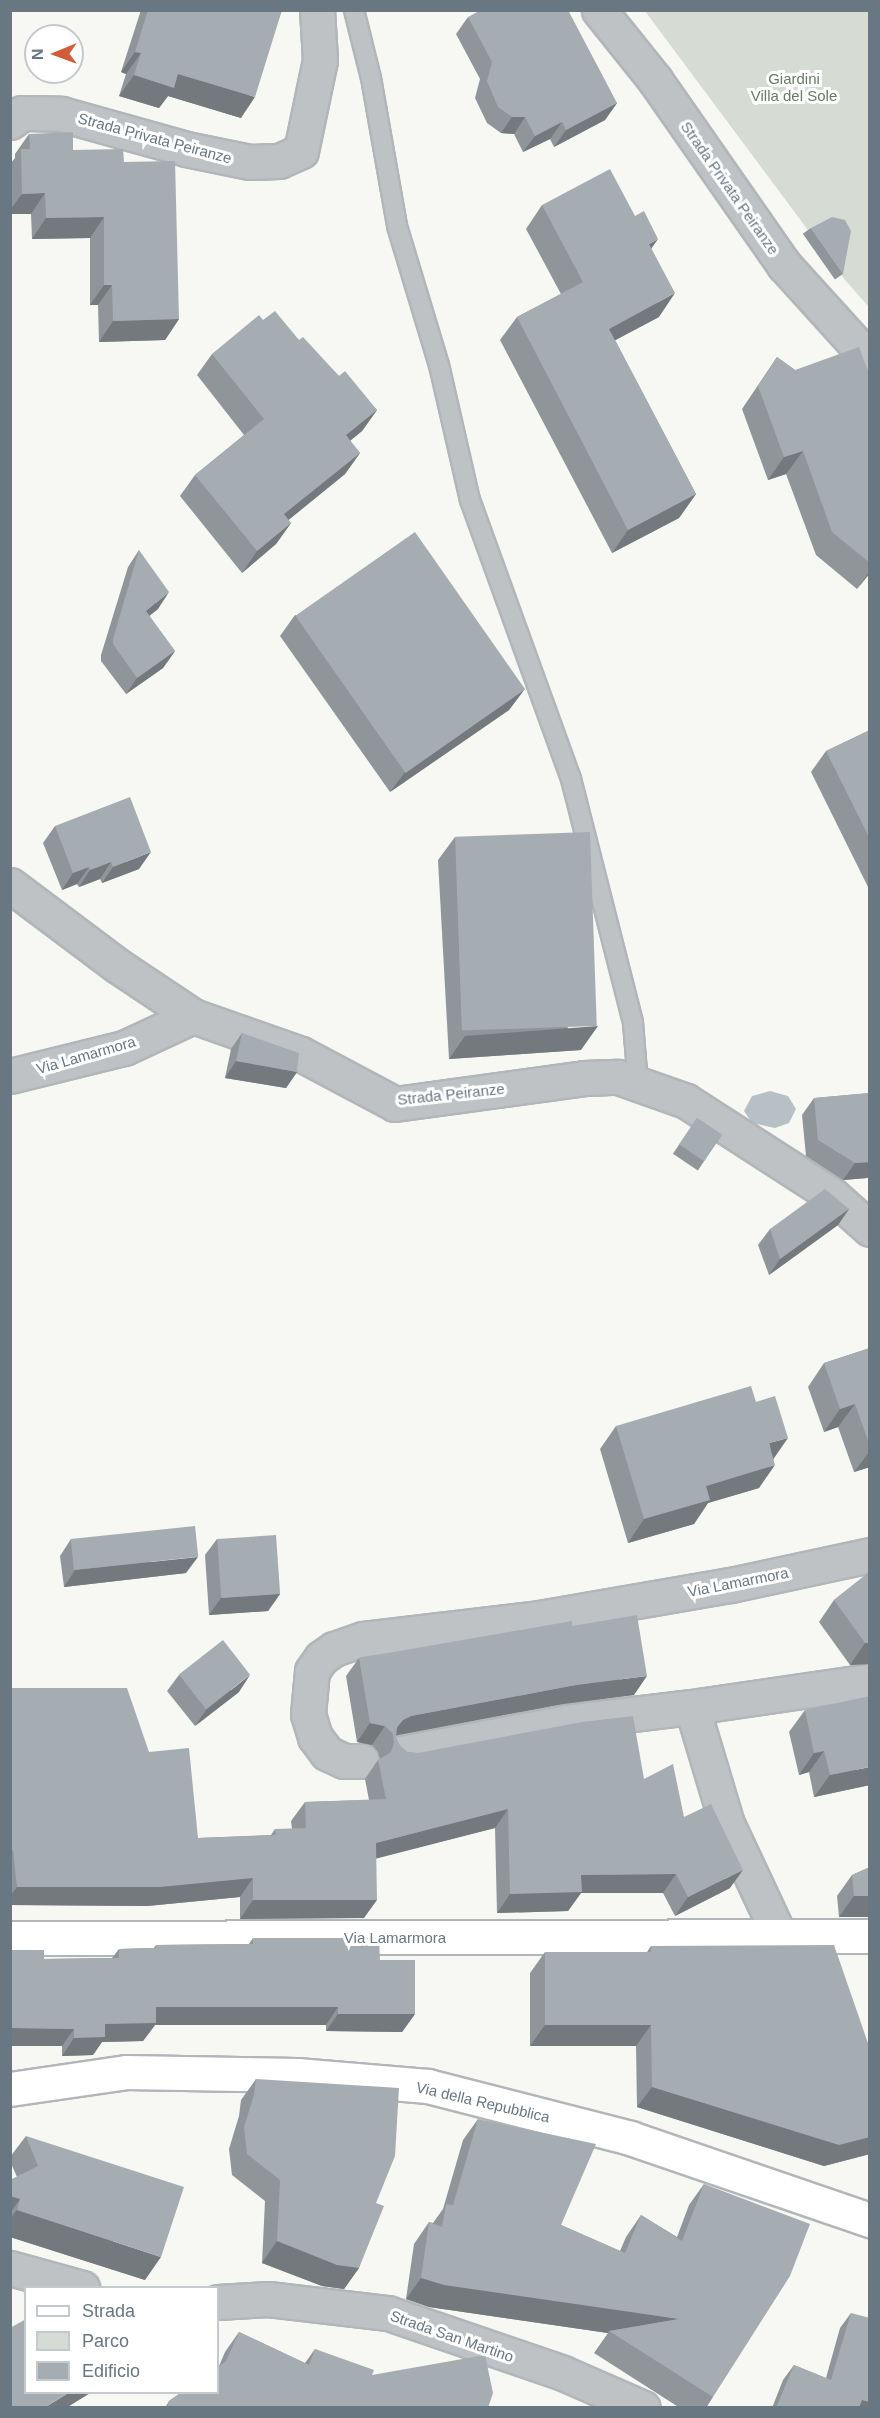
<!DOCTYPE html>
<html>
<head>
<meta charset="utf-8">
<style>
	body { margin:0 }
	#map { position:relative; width:880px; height:2418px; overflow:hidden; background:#f7f7f4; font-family:Arial,sans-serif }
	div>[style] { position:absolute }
	.green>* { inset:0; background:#d6dbd4 }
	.water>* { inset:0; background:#b7c1c5 }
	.roads { filter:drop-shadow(2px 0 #b2b6b9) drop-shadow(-2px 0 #b2b6b9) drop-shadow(0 2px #b2b6b9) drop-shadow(0 -2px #b2b6b9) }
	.lane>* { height:18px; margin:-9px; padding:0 9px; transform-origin:9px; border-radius:9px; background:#bec2c5 }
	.street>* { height:33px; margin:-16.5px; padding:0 16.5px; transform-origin:16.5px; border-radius:16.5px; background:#bec2c5 }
	.primary>* { height:33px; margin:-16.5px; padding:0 16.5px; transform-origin:16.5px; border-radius:16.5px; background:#fff }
	.wall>* { inset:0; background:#8f9599; transform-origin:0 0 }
	.shaded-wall>* { inset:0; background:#74797d }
	.building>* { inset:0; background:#a6adb2; transform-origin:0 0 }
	span { translate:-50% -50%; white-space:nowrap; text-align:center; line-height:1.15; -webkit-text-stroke:6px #fff; paint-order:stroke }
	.park-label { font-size:15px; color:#6b7a67 }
	.street-label { font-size:15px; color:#697782 }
	.frame { position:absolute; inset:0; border:12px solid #697782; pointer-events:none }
	.legend { position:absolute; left:24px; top:2286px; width:195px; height:108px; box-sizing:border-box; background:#fff; border:2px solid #c3c9cd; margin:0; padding:8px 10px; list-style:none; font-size:18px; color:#697782 }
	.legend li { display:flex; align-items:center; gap:12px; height:30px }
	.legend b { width:30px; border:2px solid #c3c9cd }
	.north { position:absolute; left:24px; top:24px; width:60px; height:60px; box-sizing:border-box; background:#fff; border:2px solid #c3c9cd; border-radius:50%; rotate:269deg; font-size:16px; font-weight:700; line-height:24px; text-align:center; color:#697782 }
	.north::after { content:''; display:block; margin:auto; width:21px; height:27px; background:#d25b39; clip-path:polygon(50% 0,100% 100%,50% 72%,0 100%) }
</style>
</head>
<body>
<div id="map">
	<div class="green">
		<div style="clip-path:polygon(645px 11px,869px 11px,869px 307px,845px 280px)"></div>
	</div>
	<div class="water">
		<div style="clip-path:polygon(770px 1091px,788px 1096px,796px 1109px,789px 1123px,775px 1128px,752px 1123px,744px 1111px,752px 1096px)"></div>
	</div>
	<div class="roads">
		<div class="lane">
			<div style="left:354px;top:10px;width:70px;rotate:76deg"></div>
			<div style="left:371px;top:78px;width:150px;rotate:80deg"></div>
			<div style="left:397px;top:226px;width:145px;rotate:73.2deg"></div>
			<div style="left:439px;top:365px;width:139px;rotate:77.1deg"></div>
			<div style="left:470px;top:500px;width:297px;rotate:70.1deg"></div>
			<div style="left:571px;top:779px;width:252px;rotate:75.7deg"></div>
			<div style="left:633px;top:1023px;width:61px;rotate:85.3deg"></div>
		</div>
		<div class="street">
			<div style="left:599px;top:10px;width:90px;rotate:51.3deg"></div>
			<div style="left:655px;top:80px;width:226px;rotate:55.1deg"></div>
			<div style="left:784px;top:265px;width:128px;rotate:47.8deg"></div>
			<div style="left:10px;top:122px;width:15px;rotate:-37deg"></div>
			<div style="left:22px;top:113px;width:39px;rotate:1deg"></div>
			<div style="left:61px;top:114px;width:130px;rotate:15.6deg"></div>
			<div style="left:186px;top:149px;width:65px;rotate:11.5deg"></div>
			<div style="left:250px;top:162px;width:29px;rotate:-2deg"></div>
			<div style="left:279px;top:161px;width:24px;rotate:-24deg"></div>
			<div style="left:301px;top:151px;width:93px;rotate:-78.2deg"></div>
			<div style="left:320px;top:60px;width:50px;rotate:-93.4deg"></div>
			<div style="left:10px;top:885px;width:135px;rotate:36.9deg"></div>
			<div style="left:118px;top:966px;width:90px;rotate:33.7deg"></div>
			<div style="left:193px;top:1016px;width:114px;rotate:19.4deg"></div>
			<div style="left:301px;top:1054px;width:106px;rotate:28deg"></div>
			<div style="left:395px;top:1104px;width:191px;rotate:-7.8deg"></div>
			<div style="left:584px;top:1078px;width:34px;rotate:-2deg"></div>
			<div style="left:618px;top:1077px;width:72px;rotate:19.4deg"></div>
			<div style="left:686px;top:1101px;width:174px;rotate:32.8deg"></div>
			<div style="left:832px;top:1195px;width:51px;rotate:41.8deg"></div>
			<div style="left:10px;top:1076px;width:117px;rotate:-13.8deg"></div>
			<div style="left:124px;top:1048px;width:76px;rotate:-24.9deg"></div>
			<div style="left:401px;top:1753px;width:168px;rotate:-10.6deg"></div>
			<div style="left:566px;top:1722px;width:127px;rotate:-6.8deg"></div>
			<div style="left:362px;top:1761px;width:18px;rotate:180deg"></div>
			<div style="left:344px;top:1761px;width:19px;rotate:-155deg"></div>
			<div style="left:327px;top:1753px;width:20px;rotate:-127deg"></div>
			<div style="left:315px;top:1737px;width:24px;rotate:-107deg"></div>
			<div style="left:308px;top:1714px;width:43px;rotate:-84.7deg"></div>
			<div style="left:312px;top:1671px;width:16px;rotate:-55deg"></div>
			<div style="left:321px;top:1658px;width:16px;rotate:-35deg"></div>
			<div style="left:334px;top:1649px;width:31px;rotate:-19deg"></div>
			<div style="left:363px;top:1639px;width:177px;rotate:-6.8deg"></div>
			<div style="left:539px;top:1618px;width:195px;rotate:-9.8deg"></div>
			<div style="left:731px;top:1585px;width:142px;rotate:-12.2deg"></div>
			<div style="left:780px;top:1937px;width:125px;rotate:-115.1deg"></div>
			<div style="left:727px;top:1824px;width:122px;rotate:-106.7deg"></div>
			<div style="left:692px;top:1707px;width:180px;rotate:-8.3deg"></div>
			<div style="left:10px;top:2268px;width:75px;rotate:15.5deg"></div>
			<div style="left:218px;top:2302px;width:50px;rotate:-3.4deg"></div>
			<div style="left:268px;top:2299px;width:121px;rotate:6.7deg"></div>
			<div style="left:388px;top:2313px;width:185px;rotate:18.9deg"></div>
			<div style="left:563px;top:2373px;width:87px;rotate:23.6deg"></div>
		</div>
		<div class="primary">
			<div style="left:10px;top:1938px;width:860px;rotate:-0.13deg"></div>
			<div style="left:10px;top:2089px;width:117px;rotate:-8.3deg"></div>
			<div style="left:126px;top:2072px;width:171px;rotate:1deg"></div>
			<div style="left:297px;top:2075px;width:131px;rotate:4.8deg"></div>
			<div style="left:428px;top:2086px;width:209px;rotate:14.4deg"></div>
			<div style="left:630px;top:2138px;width:254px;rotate:18.9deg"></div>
		</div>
	</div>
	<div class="wall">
		<div style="clip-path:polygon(141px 10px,282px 10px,241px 118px,168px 96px,159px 108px,119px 96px,126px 74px,121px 72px)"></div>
		<div style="clip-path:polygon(468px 17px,617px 103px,605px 120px,554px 147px,550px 139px,523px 152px,514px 134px,501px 133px,487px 123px,475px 98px,480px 79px,456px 34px)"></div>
		<div style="clip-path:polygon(29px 134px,73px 150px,124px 162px,179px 319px,165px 340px,99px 342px,98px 305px,90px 305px,90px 238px,32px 239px,31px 214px,10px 214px,10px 164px,15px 158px,15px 154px)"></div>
		<div style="clip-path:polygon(542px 205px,651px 249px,659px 317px,615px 340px,696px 494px,679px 518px,612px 553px,500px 340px,517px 317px,561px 294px,526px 229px)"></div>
		<div style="left:811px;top:228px;width:56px;height:10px;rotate:55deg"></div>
		<div style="clip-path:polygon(263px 320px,299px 340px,377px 410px,362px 431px,350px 441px,360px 453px,345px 474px,288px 520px,291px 523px,276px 544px,242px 573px,180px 496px,195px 475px,244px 435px,197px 375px,212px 354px)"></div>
		<div style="clip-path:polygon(777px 357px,795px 370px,870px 376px,870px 573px,857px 589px,816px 555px,786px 474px,768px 480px,742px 409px)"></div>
		<div style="clip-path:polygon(139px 550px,158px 609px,149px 616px,175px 651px,163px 668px,126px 694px,101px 661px,101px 655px,128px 567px)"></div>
		<div style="clip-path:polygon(295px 615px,524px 690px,509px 710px,390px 792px,280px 636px)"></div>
		<div style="clip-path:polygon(870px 730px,870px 891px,811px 772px,826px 751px)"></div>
		<div style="clip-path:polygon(55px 826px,139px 869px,102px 883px,100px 879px,79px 887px,77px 884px,62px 890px,43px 843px)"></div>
		<div style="clip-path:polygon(455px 837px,581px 1050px,449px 1059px,438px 860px)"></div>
		<div style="clip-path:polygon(242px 1033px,297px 1072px,286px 1088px,225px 1078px,231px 1049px)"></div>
		<div style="clip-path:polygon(870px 1093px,870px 1175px,867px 1178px,843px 1180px,806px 1156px,802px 1115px,814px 1098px)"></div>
		<div style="left:697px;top:1118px;width:30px;height:43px;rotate:34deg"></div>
		<div style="clip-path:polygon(849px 1209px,838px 1225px,769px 1275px,758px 1245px,770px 1229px)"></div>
		<div style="clip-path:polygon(870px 1348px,870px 1467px,854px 1472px,838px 1427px,824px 1432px,808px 1387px,824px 1363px)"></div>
		<div style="clip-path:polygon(616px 1426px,774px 1458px,759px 1488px,708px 1503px,694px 1524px,628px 1543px,600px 1449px)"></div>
		<div style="clip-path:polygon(71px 1539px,186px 1573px,64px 1587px,60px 1556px)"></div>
		<div style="clip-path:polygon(217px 1539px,280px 1594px,268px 1611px,209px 1615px,205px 1555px)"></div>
		<div style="clip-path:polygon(870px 1572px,870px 1664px,850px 1665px,819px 1622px,834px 1600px)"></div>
		<div style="clip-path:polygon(572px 1626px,634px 1695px,563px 1704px,398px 1735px,396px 1735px,396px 1738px,400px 1746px,407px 1752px,644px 1779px,684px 1817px,730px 1888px,675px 1916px,663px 1893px,581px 1893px,568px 1911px,497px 1913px,495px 1828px,376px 1858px,364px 1918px,240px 1919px,240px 1897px,147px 1906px,10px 1905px,10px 1688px,149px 1752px,198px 1838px,271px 1835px,275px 1829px,292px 1829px,291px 1821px,305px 1802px,369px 1800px,365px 1779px,378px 1760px,380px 1759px,378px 1752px,372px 1745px,357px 1742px,346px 1676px,359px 1658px)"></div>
		<div style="clip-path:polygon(179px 1675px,239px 1692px,195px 1726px,167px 1691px)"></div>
		<div style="clip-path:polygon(805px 1710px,870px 1785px,814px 1797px,809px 1772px,799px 1775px,789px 1732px)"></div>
		<div style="clip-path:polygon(870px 1867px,870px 1917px,839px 1917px,837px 1896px,852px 1875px)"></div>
		<div style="clip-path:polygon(253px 1938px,380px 1960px,415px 2014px,402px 2032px,326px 2031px,326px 2025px,155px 2025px,143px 2041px,102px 2042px,93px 2055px,62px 2056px,62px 2046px,10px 2046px,10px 1950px,44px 1959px,112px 1958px,119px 1949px,154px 1948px,156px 1945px,249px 1944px)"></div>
		<div style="clip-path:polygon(651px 1946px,870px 2049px,870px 2154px,824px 2166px,637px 2107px,636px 2046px,530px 2046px,530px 1973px,545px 1952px,647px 1952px)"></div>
		<div style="clip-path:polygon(256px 2079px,376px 2203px,359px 2268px,344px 2289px,322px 2286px,262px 2263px,265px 2201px,232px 2175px,229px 2149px,239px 2116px,241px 2100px)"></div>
		<div style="clip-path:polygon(478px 2119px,561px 2225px,620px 2251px,626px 2237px,641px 2215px,677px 2237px,689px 2205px,704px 2184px,713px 2397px,706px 2408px,680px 2408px,594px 2353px,608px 2333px,429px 2307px,406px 2299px,414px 2244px,429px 2222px,433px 2223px,443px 2209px,463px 2140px)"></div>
		<div style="clip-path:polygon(26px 2136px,145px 2280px,10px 2237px,10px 2180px,17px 2177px,10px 2161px,10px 2157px)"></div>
		<div style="clip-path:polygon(851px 2313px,870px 2408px,772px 2408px,783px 2380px,794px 2365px,826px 2378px,840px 2328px)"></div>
		<div style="clip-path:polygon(239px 2332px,305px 2363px,315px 2349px,372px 2375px,488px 2408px,165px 2408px,169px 2401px,219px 2366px,225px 2352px)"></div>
	</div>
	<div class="shaded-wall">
		<div style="clip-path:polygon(135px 52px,141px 53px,126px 74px,121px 72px)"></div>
		<div style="clip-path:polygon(178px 74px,255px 97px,241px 118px,168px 96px,159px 108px,119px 96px,134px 75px)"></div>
		<div style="clip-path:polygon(617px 103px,605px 120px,554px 147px,566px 130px)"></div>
		<div style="clip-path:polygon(512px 117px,525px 117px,514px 134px,501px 133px)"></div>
		<div style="clip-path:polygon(562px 122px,550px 139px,523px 152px,535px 136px)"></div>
		<div style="clip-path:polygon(45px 193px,31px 214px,10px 214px,10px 210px,22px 194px)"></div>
		<div style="clip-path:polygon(104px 217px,90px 238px,32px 239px,46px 218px)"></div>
		<div style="clip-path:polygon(658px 239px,642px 262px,649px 244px)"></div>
		<div style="clip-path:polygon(104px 285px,112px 285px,98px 305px,90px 305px)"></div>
		<div style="clip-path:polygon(675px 293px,659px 317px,593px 352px,609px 329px)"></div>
		<div style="clip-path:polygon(179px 319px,165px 340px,99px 342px,113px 321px)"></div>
		<div style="clip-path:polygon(377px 410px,362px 431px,331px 456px,346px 435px)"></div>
		<div style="clip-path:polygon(803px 451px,786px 474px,768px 480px,784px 457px)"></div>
		<div style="clip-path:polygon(360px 453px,345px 474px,269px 536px,284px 514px)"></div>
		<div style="clip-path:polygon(696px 494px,679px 518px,612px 553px,628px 530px)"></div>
		<div style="clip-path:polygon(291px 523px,276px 544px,242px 573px,257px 551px)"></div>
		<div style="clip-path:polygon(870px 571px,870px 573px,857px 589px)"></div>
		<div style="clip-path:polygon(169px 592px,158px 609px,134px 628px,146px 611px)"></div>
		<div style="clip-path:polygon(175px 651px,163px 668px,126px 694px,137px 678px)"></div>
		<div style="clip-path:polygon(524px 690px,509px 710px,390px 792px,405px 772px)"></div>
		<div style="clip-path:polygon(151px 852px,139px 869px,102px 883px,113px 867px)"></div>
		<div style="clip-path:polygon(111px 862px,100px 879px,79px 887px,90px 870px)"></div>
		<div style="clip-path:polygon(89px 867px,77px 884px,62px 890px,73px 873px)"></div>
		<div style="clip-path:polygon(598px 1026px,581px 1050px,449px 1059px,465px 1036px)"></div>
		<div style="clip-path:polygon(236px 1061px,297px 1072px,286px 1088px,225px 1078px)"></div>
		<div style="clip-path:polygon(870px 1162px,870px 1175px,867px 1178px,843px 1180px,855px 1163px)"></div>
		<div style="clip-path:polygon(849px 1209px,838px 1225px,769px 1275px,780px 1259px)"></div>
		<div style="clip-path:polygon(855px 1404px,838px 1427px,824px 1432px,840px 1409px)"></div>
		<div style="clip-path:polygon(788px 1438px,772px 1461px,769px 1443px)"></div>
		<div style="clip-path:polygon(870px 1451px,870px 1467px,854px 1472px)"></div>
		<div style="clip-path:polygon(775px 1465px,759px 1488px,708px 1503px,694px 1524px,628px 1543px,644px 1519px,706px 1486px)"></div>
		<div style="clip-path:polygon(198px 1557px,186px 1573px,64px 1587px,75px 1570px)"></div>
		<div style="clip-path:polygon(280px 1594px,268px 1611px,209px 1615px,221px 1598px)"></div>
		<div style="clip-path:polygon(865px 1643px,870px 1643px,870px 1664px,850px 1665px)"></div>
		<div style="clip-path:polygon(250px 1675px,239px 1692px,195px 1726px,206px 1710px)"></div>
		<div style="clip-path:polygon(647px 1676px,634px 1695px,563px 1704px,398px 1735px,393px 1737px,392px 1734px,403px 1720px,411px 1716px,576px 1685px)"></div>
		<div style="clip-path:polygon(370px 1723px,385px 1726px,372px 1745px,357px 1742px)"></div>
		<div style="clip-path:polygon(824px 1751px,809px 1772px,799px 1775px,814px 1753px)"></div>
		<div style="clip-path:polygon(870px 1767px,870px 1785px,814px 1797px,830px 1775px)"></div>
		<div style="clip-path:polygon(508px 1809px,495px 1828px,363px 1862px,376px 1843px)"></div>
		<div style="clip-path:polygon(743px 1870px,730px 1888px,675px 1916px,688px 1897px)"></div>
		<div style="clip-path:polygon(676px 1874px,663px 1893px,581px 1893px,568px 1911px,497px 1913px,510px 1894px,581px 1875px)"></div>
		<div style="clip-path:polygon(253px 1878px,240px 1897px,147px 1906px,10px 1905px,10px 1896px,17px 1887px)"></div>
		<div style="clip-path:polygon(854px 1896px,870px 1896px,870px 1917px,839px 1917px)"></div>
		<div style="clip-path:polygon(253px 1900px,377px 1900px,364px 1918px,240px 1919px)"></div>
		<div style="clip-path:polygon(156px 2007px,338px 2007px,326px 2025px,155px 2025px,143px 2041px,102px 2042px,93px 2055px,62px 2056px,74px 2038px,105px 2024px)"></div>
		<div style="clip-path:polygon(338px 2014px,415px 2014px,402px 2032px,326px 2031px)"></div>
		<div style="clip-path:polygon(545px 2025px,651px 2025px,636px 2046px,530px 2046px)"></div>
		<div style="clip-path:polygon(10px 2028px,74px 2029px,62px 2046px,10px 2046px)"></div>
		<div style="clip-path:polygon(652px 2087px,870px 2137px,870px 2154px,824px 2166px,637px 2107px)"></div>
		<div style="clip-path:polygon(10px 2196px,20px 2199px,10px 2213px)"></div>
		<div style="clip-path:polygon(17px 2210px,161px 2257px,145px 2280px,10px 2237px,10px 2219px)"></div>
		<div style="clip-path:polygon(277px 2241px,359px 2268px,344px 2289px,322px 2286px,262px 2263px)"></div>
		<div style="clip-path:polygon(421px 2278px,679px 2319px,609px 2331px,608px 2333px,429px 2307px,406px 2299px)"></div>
		<div style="clip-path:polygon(70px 2392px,92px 2392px,66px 2408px,44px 2408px)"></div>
		<div style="clip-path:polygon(862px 2400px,870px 2402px,870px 2408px,856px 2408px)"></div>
	</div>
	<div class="building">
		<div style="clip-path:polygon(148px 10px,282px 10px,255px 97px,178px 74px,174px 88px,134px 75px,141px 53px,135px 52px)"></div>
		<div style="clip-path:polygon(481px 10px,568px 10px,617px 103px,566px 130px,562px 122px,535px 136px,525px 117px,512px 117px,498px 107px,487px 81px,492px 62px,468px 17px)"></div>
		<div style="clip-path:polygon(73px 132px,73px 150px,123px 149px,124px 162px,175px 161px,179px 319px,113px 321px,112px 285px,104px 285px,104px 217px,46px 218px,45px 193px,22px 194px,21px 149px,30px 149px,29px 134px)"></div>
		<div style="clip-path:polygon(610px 169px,635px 216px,644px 211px,658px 239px,649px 244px,675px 293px,609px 329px,696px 494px,628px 530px,517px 317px,583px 282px,542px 205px)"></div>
		<div style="clip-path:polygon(832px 217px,845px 220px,851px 231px,843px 274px,811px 228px)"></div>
		<div style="clip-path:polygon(275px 311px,299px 340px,303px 337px,339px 376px,345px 371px,377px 410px,346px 435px,360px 453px,284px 514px,291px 523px,257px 551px,195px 475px,264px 419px,212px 354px,259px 315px,263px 320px)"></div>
		<div style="clip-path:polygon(859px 347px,870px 376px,870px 563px,832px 532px,803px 451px,784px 457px,758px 386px,777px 357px,795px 370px)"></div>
		<div style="left:415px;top:532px;width:192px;height:146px;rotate:55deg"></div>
		<div style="clip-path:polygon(139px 550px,169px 592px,146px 611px,175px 651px,137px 678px,113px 644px,113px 639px)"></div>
		<div style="clip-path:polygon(870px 730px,870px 839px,826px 751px)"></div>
		<div style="clip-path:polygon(130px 797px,151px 852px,113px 867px,111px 862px,90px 870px,89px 867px,73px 873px,55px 826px)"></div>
		<div style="left:590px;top:832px;width:194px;height:135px;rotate:88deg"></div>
		<div style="clip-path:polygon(242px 1033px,299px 1053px,297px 1072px,236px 1061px)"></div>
		<div style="clip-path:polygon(870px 1093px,870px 1162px,855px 1163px,818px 1140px,814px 1098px)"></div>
		<div style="left:697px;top:1118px;width:30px;height:32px;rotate:34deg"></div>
		<div style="clip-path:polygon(825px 1189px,849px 1209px,780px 1259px,770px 1229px)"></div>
		<div style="clip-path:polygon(870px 1348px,870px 1446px,855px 1404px,840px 1409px,824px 1363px)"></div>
		<div style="clip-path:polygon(751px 1386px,756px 1402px,775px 1396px,788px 1438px,769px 1443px,775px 1465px,706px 1486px,710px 1500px,644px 1519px,616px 1426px)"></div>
		<div style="left:195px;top:1526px;width:31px;height:125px;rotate:84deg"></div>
		<div style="left:276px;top:1535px;width:59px;height:59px;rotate:86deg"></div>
		<div style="clip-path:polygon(869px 1572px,870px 1643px,865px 1643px,834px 1600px)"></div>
		<div style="clip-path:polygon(637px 1615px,647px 1676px,576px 1685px,411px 1716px,403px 1720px,397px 1727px,396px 1738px,400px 1746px,407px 1752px,418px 1753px,582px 1722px,633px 1716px,644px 1779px,673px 1764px,684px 1817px,711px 1804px,743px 1870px,688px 1897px,676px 1874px,581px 1875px,582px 1892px,510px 1894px,508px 1809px,376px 1843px,377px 1900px,253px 1900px,253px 1878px,160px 1887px,17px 1887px,13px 1850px,10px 1851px,10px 1688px,127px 1688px,149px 1752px,189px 1748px,198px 1838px,276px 1835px,275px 1829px,306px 1828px,305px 1802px,386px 1799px,378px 1760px,391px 1752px,394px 1742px,392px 1733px,385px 1726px,370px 1723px,359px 1658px,572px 1621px,572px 1626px)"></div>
		<div style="left:223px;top:1640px;width:44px;height:56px;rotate:52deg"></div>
		<div style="clip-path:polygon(870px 1696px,870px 1767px,830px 1775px,824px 1751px,814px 1753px,805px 1710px)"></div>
		<div style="clip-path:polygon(870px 1867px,870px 1896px,854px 1896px,852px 1875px)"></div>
		<div style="clip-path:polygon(253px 1938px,379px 1938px,380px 1960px,415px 1960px,415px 2014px,338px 2014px,338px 2007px,156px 2007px,156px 2023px,105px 2024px,105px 2037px,74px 2038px,74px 2029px,10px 2028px,10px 1950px,44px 1950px,44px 1959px,119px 1958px,119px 1949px,156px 1948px,156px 1945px,253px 1944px)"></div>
		<div style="clip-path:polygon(834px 1945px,870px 2049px,870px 2137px,839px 2145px,652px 2087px,651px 2025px,545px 2025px,545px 1952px,651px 1952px,651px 1946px)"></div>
		<div style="clip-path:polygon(256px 2079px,399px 2088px,395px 2156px,376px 2203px,384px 2206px,359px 2268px,337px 2265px,277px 2241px,280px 2180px,247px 2154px,244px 2127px,254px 2095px)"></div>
		<div style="clip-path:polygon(478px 2119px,596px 2144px,561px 2225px,625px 2253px,641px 2215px,682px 2241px,704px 2184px,810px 2224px,790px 2276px,713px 2397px,609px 2331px,679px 2319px,444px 2285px,421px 2278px,429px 2222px,442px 2227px,446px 2204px,453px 2205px)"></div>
		<div style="clip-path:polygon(26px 2136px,184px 2187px,161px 2257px,17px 2210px,20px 2199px,10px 2196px,10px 2180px,38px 2166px)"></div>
		<div style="clip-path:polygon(851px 2313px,870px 2318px,870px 2402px,862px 2400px,859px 2408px,776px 2408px,794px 2365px,831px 2380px)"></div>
		<div style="clip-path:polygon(26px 2319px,26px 2392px,70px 2392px,44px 2408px,10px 2408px,10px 2328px)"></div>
		<div style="clip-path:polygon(239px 2332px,309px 2365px,315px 2349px,374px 2370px,372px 2375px,485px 2355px,493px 2393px,488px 2408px,167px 2408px,169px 2401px,182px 2392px,218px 2392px,218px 2367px,226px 2361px)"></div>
	</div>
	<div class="park-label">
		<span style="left:794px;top:87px">Giardini<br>Villa del Sole</span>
	</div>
	<div class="street-label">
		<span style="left:155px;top:138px;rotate:15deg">Strada Privata Peiranze</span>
		<span style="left:730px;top:188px;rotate:55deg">Strada Privata Peiranze</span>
		<span style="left:86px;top:1055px;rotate:-16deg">Via Lamarmora</span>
		<span style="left:451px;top:1094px;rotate:-6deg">Strada Peiranze</span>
		<span style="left:738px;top:1582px;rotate:-11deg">Via Lamarmora</span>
		<span style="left:395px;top:1938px">Via Lamarmora</span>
		<span style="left:483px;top:2102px;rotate:13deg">Via della Repubblica</span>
		<span style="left:452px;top:2336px;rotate:19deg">Strada San Martino</span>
	</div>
	<div class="frame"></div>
	<ul class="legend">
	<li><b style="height:8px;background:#fff"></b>Strada</li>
	<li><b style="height:16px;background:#d6dbd4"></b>Parco</li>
	<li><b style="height:16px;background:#a6adb2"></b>Edificio</li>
	</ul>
	<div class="north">N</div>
</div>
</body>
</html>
